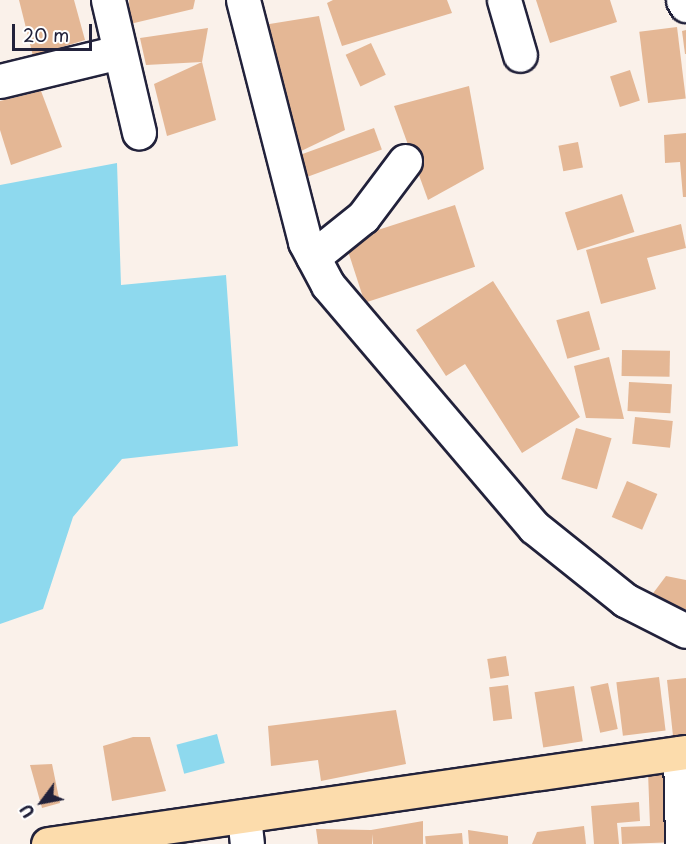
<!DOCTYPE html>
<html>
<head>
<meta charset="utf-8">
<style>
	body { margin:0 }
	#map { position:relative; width:686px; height:844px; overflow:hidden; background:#faf1ea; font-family:"Playpen Sans",sans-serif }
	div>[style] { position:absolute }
	.water>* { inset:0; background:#8ed9ee; transform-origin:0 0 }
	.building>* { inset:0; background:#e4b795; transform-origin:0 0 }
	.roads { filter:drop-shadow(2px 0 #22223b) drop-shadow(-2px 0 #22223b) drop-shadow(0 2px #22223b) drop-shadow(0 -2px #22223b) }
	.minor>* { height:33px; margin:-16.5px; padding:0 16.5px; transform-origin:16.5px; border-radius:16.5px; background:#fff }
	.highway>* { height:33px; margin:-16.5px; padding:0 16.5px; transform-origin:16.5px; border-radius:16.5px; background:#fcdcac }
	span { translate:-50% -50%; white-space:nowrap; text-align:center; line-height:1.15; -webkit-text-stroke:4.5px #fff; paint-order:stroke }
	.north { position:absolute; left:12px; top:772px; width:60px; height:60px; -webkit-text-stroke:4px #fff; paint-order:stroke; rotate:238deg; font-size:16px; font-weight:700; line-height:24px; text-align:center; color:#22223b }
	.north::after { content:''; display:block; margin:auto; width:21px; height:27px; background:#22223b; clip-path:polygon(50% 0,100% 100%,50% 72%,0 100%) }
	.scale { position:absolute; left:12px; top:24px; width:80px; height:27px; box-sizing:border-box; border:3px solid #22223b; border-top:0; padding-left:8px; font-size:18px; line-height:21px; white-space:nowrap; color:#22223b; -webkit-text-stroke:4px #fff; paint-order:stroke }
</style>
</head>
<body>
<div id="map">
	<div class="water">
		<div style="clip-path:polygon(117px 163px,121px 285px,226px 275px,238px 446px,122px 459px,73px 517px,43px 609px,0 624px,0 185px)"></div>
		<div style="left:217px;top:734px;width:30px;height:42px;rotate:75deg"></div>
	</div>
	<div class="building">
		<div style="clip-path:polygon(19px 0,74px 0,85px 40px,33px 56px)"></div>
		<div style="clip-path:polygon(129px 0,195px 0,193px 9px,130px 24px)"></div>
		<div style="clip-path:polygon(333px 0,447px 0,452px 13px,342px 46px,327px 3px)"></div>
		<div style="clip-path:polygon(536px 0,610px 0,617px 22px,550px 43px)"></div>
		<div style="clip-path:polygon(319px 16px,345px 130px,297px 153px,257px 26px)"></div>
		<div style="left:677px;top:27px;width:72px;height:38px;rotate:83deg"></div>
		<div style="clip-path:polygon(208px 28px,202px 62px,146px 65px,140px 38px)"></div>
		<div style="clip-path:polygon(686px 30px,686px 54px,685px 54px,682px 31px)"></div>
		<div style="left:371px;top:43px;width:35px;height:28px;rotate:65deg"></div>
		<div style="clip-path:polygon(202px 62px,216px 120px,167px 136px,154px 84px)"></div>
		<div style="left:630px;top:70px;width:32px;height:21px;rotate:72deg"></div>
		<div style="clip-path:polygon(469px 86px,484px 169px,428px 200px,394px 106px)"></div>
		<div style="clip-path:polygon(41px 91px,62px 147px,11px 165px,0 130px,0 101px)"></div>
		<div style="left:374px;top:128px;width:23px;height:79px;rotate:70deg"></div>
		<div style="clip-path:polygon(686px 133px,686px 197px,683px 197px,680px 162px,665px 163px,664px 135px)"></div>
		<div style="left:578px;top:142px;width:26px;height:20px;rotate:79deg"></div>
		<div style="left:622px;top:194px;width:40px;height:60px;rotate:72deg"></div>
		<div style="left:455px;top:205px;width:65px;height:116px;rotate:72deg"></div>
		<div style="clip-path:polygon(681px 224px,686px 248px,647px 258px,656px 289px,601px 304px,586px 250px)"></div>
		<div style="clip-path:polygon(493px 281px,580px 417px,522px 453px,465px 364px,446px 376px,416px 330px)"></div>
		<div style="left:589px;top:311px;width:40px;height:34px;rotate:74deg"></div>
		<div style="left:622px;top:350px;width:48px;height:26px;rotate:1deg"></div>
		<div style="clip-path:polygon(609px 357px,624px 419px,586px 418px,574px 366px)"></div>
		<div style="left:629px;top:382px;width:43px;height:29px;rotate:3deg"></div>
		<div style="left:635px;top:417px;width:38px;height:27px;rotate:6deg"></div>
		<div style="left:576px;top:428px;width:37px;height:53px;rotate:16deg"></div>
		<div style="left:627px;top:481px;width:33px;height:39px;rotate:23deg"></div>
		<div style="clip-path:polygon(666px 576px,686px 580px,686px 610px,651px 596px)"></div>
		<div style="left:506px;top:656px;width:20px;height:19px;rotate:81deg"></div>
		<div style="left:659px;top:677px;width:54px;height:43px;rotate:83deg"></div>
		<div style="clip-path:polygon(686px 678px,686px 734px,673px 736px,667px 680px)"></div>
		<div style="left:608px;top:683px;width:47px;height:18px;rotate:78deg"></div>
		<div style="left:508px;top:685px;width:34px;height:19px;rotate:83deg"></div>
		<div style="left:574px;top:686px;width:56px;height:40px;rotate:81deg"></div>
		<div style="clip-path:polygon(396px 710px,406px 764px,321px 781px,318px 760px,271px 766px,268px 726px)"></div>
		<div style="clip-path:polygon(133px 737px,150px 737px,166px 791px,112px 801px,103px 746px)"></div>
		<div style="clip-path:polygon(52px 764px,60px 803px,42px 808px,30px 765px)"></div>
		<div style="clip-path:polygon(677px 771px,679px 842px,622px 844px,621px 827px,650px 826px,648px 772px)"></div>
		<div style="clip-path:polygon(639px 802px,640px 821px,617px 823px,619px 844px,594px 844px,591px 806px)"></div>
		<div style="clip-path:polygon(423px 821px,423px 844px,373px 844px,372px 834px,372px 844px,318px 844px,316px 829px,371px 830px)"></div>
		<div style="clip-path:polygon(584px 826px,586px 844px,532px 844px,537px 832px)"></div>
		<div style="clip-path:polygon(468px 830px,508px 836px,508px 844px,469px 844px)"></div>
		<div style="left:462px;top:833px;width:11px;height:37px;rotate:85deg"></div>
	</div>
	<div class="roads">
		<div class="minor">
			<div style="left:108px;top:0;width:136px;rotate:76.8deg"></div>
			<div style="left:243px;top:0;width:250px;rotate:75.6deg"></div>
			<div style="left:305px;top:242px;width:49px;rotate:61.9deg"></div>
			<div style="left:328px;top:285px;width:318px;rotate:49.6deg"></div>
			<div style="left:534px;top:527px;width:117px;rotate:38.7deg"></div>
			<div style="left:625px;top:600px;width:68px;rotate:26.9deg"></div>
			<div style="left:504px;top:0;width:57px;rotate:73.8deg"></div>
			<div style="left:683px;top:0;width:6px;rotate:59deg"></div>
			<div style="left:0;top:81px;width:122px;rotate:-13.7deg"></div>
			<div style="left:313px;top:257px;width:64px;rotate:-38.7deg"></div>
			<div style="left:363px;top:217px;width:70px;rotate:-53.1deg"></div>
			<div style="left:680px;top:753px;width:91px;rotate:88.7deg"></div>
			<div style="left:244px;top:816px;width:28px;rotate:84deg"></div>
		</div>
		<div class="highway">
			<div style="left:48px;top:844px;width:645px;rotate:-8.21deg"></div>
		</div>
	</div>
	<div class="north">U</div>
	<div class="scale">20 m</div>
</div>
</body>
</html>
